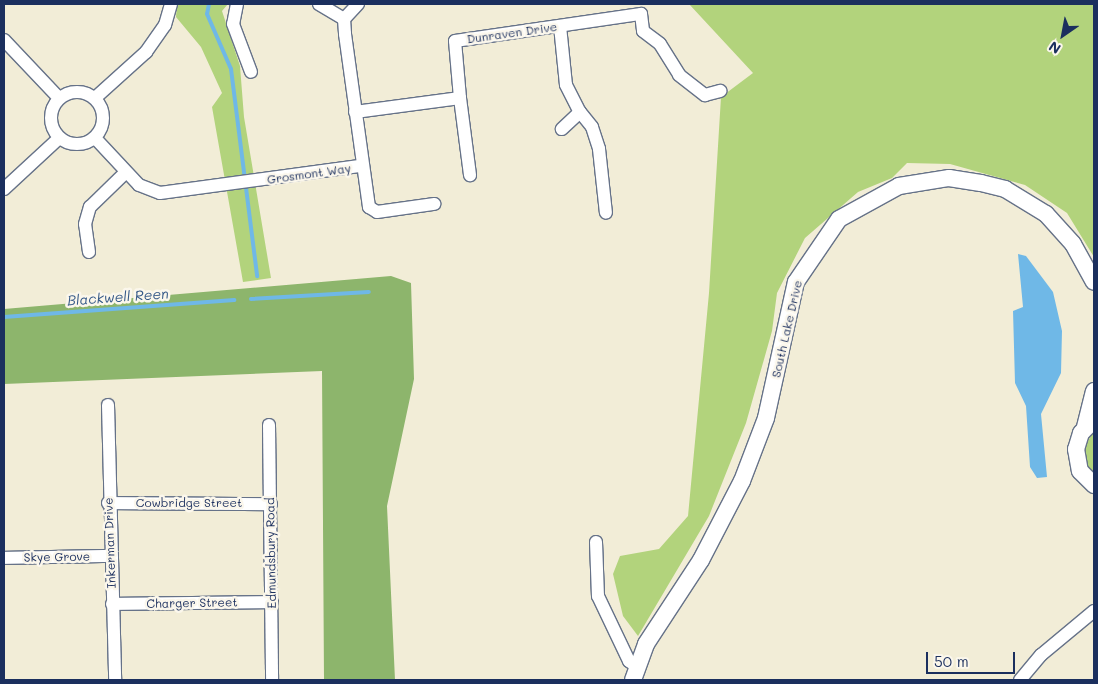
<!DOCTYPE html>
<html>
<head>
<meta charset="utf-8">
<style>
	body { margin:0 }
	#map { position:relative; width:1098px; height:684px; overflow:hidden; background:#f2edd7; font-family:Mali,sans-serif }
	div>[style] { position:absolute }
	.green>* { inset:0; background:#b2d37c }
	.forest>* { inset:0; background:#8db56c }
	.water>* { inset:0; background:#6fb8e7 }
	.stream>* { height:4px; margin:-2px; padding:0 2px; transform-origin:2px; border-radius:2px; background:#6fb8e7 }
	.roads { filter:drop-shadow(1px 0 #667288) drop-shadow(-1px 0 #667288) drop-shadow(0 1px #667288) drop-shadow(0 -1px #667288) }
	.minor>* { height:12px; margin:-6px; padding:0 6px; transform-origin:6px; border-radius:6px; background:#fff }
	.minor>.ring { margin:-6px; padding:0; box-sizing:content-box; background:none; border:12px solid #fff; border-radius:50% }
	.tertiary>* { height:16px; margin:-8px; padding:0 8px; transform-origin:8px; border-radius:8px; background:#fff }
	span { translate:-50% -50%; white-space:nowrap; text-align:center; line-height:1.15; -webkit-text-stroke:5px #fbf7ec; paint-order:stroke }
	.street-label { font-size:12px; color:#1b2f5e }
	.water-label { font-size:14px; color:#345887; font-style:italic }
	.frame { position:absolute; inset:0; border:5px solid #1b2f5e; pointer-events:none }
	.north { position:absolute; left:1038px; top:10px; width:50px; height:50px; -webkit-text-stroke:4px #fbf7ec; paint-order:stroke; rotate:213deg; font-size:14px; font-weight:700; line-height:20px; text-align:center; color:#1b2f5e }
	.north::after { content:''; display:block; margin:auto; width:18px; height:22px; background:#1b2f5e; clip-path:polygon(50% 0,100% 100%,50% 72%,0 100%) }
	.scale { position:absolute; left:926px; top:652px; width:89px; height:22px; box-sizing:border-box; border:2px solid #1b2f5e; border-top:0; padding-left:6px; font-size:15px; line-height:18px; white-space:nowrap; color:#1b2f5e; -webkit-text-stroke:4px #fbf7ec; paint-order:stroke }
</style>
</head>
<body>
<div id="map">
	<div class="green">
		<div style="clip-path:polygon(177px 4px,228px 4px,222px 11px,240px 66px,244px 117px,271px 278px,243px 282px,212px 107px,222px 93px,201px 47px,176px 17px)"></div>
		<div style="clip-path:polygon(689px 4px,1094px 4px,1094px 257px,1067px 213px,1025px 185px,950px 164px,907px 163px,892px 178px,858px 192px,805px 238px,777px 293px,772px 331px,746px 423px,709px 516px,638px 636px,623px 616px,613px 574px,620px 556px,659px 549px,688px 516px,709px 293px,721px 97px,753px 73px)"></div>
		<div style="clip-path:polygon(1094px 430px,1094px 477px,1087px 468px,1084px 448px)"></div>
	</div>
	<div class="forest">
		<div style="clip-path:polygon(391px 276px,411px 283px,414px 379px,387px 506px,395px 680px,324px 680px,322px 371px,4px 384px,4px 309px)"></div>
	</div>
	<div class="water">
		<div style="clip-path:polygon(1018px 254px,1026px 256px,1053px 292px,1062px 331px,1061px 373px,1041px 414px,1047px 477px,1037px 478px,1030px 467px,1026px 406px,1015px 383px,1013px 311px,1023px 307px)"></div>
	</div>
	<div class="stream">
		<div style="left:209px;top:4px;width:10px;rotate:101deg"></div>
		<div style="left:207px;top:14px;width:60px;rotate:66.4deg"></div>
		<div style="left:231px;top:69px;width:209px;rotate:82.8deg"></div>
		<div style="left:251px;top:299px;width:118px;rotate:-3.4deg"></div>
		<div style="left:4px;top:317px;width:231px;rotate:-4.2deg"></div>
	</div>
	<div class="roads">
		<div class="minor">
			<div style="left:237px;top:4px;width:20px;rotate:101deg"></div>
			<div style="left:233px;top:24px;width:51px;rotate:69.4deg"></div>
			<div style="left:319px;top:4px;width:29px;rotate:31deg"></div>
			<div style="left:358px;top:4px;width:21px;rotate:133deg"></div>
			<div style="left:344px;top:19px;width:15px;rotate:86deg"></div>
			<div style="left:345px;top:34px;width:175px;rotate:82.1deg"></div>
			<div style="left:369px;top:207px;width:9px;rotate:32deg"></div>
			<div style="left:377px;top:212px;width:58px;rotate:-8deg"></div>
			<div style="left:560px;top:26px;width:59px;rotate:84.2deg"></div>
			<div style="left:566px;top:85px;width:30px;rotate:63deg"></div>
			<div style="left:580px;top:112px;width:25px;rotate:137deg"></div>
			<div style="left:4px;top:40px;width:80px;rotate:46.5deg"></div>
			<div class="ring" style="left:51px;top:92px;width:40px;height:40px"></div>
			<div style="left:95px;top:98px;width:69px;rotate:-42deg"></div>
			<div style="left:146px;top:52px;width:33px;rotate:-55deg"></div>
			<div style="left:165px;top:25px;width:22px;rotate:-74deg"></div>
			<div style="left:460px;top:98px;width:78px;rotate:82.6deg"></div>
			<div style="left:355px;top:112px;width:106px;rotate:-7.6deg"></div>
			<div style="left:460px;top:98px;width:57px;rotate:-95deg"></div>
			<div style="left:455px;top:41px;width:188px;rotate:-8.3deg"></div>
			<div style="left:641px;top:14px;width:17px;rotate:83deg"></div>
			<div style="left:643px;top:31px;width:21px;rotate:37deg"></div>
			<div style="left:660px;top:44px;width:36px;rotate:58deg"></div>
			<div style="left:679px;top:75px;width:33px;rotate:38deg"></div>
			<div style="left:705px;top:95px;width:16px;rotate:-15deg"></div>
			<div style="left:580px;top:112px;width:19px;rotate:51deg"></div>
			<div style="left:592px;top:127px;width:23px;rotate:72deg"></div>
			<div style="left:599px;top:149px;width:64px;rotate:83.8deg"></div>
			<div style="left:95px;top:138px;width:64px;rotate:46.9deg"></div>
			<div style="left:139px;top:185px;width:22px;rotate:21deg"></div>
			<div style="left:160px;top:193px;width:203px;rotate:-7.7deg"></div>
			<div style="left:4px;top:189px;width:75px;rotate:-42.8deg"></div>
			<div style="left:89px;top:252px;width:28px;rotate:-98deg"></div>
			<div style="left:85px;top:224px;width:18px;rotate:-74deg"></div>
			<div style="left:90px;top:207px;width:49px;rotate:-44.2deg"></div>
			<div style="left:108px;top:405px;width:275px;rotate:88.5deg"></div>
			<div style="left:269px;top:425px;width:255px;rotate:89.3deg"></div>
			<div style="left:108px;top:503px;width:163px;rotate:0.4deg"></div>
			<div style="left:596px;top:542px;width:54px;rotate:87.9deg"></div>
			<div style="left:598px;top:596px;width:72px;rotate:64.5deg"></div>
			<div style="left:629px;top:661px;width:10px;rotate:37deg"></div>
			<div style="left:4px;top:558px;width:106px;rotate:-1.1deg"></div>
			<div style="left:112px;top:604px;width:160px;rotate:-0.7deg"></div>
			<div style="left:1020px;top:680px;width:33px;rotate:-50deg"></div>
			<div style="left:1041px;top:655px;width:69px;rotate:-39.7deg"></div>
		</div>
		<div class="tertiary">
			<div style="left:1094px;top:420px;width:18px;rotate:135deg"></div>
			<div style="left:1081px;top:433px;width:17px;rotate:107deg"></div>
			<div style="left:1076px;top:449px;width:22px;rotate:80deg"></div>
			<div style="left:1080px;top:471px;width:20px;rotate:45deg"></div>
			<div style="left:1085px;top:427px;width:37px;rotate:-76deg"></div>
			<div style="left:633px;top:680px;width:38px;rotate:-70deg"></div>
			<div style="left:646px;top:644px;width:100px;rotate:-56.8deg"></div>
			<div style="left:701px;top:560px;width:89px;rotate:-62.6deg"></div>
			<div style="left:742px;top:481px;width:67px;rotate:-69.1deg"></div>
			<div style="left:766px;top:418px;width:139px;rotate:-77.6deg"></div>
			<div style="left:796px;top:282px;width:76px;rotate:-55.7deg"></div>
			<div style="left:839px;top:219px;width:68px;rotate:-28.8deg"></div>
			<div style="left:899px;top:186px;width:51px;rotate:-9.1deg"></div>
			<div style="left:949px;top:178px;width:32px;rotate:9deg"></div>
			<div style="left:981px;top:183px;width:25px;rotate:14deg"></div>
			<div style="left:1005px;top:189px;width:48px;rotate:31.4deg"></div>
			<div style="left:1046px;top:214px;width:40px;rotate:48deg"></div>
			<div style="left:1073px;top:244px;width:43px;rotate:61.1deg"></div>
		</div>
	</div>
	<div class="street-label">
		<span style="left:512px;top:33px;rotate:-8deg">Dunraven Drive</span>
		<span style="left:309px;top:174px;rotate:-8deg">Grosmont Way</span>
		<span style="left:787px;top:329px;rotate:-77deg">South Lake Drive</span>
		<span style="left:189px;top:503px">Cowbridge Street</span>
		<span style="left:110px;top:543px;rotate:-92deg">Inkerman Drive</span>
		<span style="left:271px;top:553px;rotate:-91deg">Edmundsbury Road</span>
		<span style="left:57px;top:557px;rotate:-1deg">Skye Grove</span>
		<span style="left:192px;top:603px;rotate:-1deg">Charger Street</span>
	</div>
	<div class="water-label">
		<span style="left:118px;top:297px;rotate:-4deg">Blackwell Reen</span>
	</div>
	<div class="frame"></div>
	<div class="north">N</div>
	<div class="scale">50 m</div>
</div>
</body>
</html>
